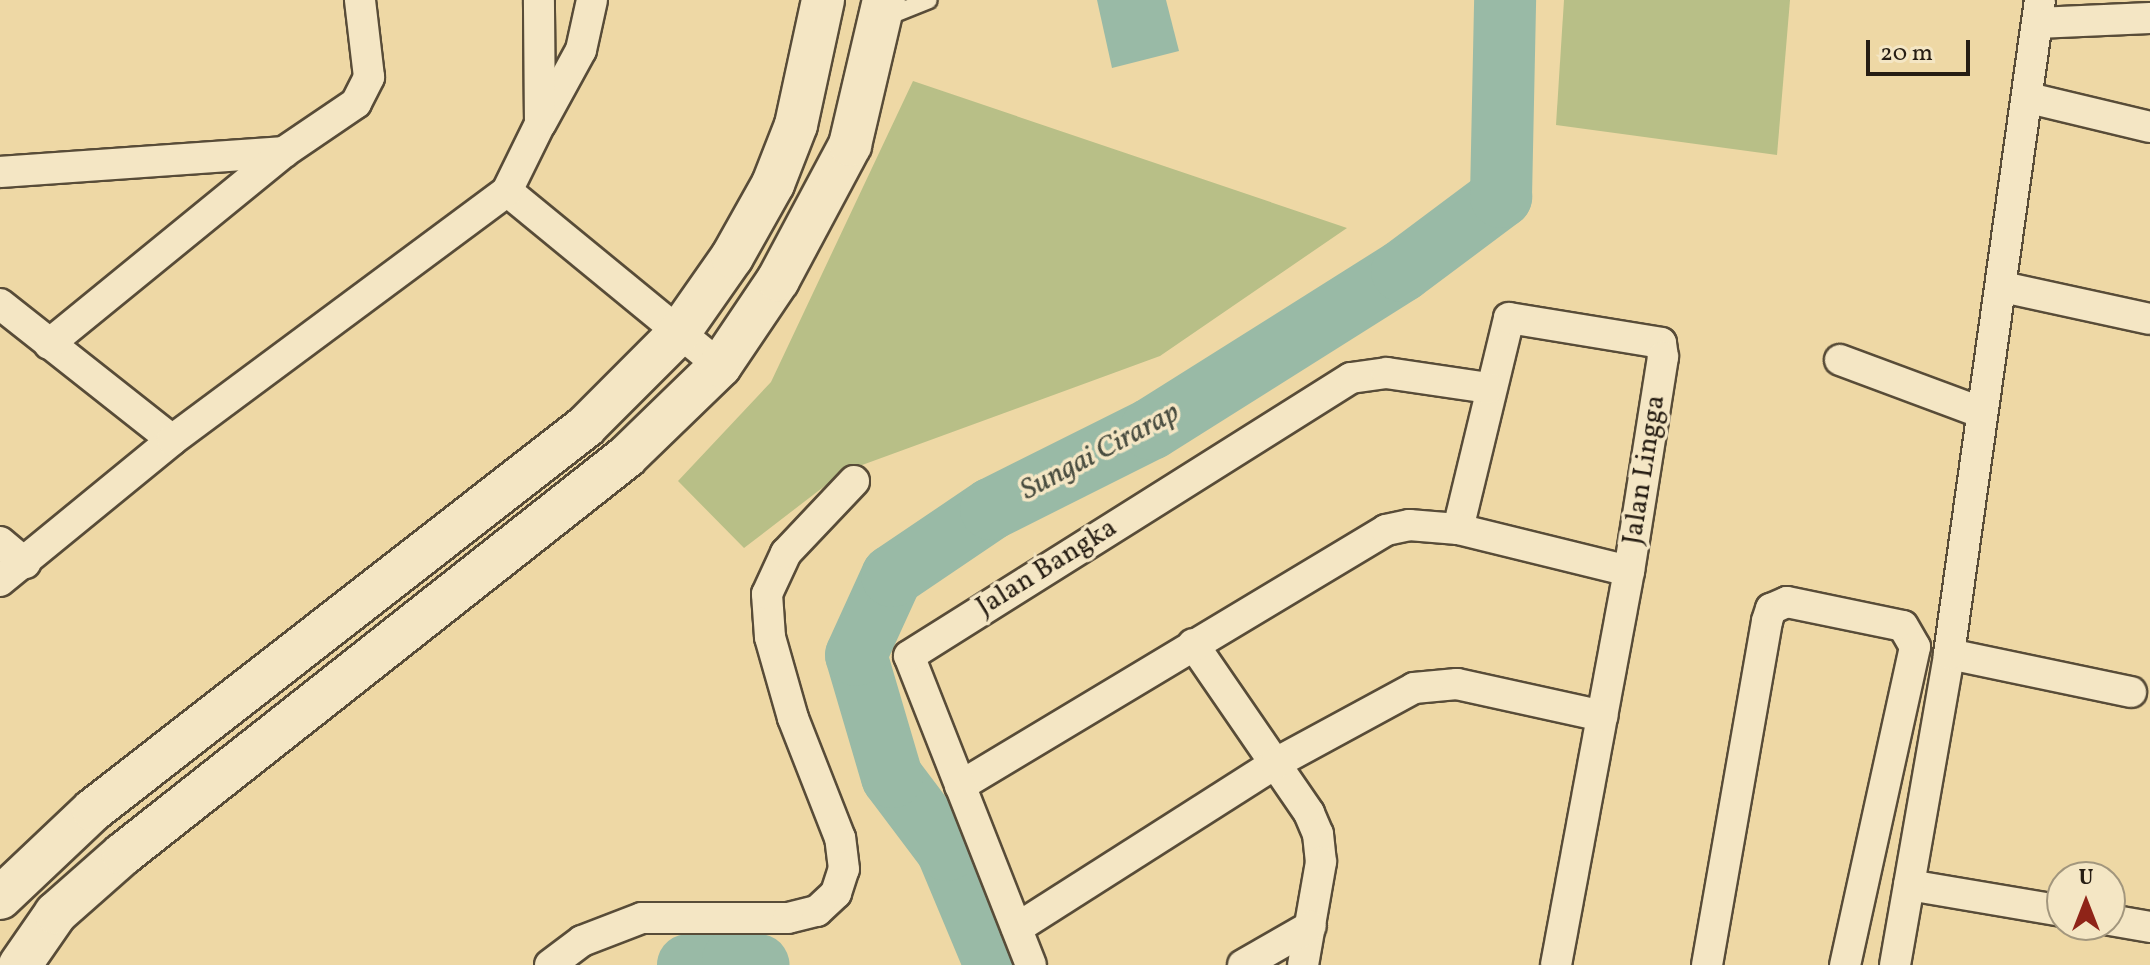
<!DOCTYPE html>
<html>
<head>
<meta charset="utf-8">
<style>
	body { margin:0 }
	#map { position:relative; width:2150px; height:965px; overflow:hidden; background:#eed8a5; font-family:Vollkorn,serif }
	div>[style] { position:absolute }
	.green>* { inset:0; background:#b8bf87 }
	.water>* { inset:0; background:#99baa6 }
	.river>* { height:62px; margin:-31px; padding:0 31px; transform-origin:31px; border-radius:31px; background:#99baa6 }
	.roads { filter:drop-shadow(2px 0 #584c38) drop-shadow(-2px 0 #584c38) drop-shadow(0 2px #584c38) drop-shadow(0 -2px #584c38) }
	.lane>* { height:16px; margin:-8px; padding:0 8px; transform-origin:8px; border-radius:8px; background:#f4e6c4 }
	.street>* { height:30px; margin:-15px; padding:0 15px; transform-origin:15px; border-radius:15px; background:#f4e6c4 }
	.secondary>* { height:42px; margin:-21px; padding:0 21px; transform-origin:21px; border-radius:21px; background:#f4e6c4 }
	span { translate:-50% -50%; white-space:nowrap; text-align:center; line-height:1.15; -webkit-text-stroke:7px #f4e6c4; paint-order:stroke }
	.street-label { font-size:28px; color:#261d13 }
	.water-label { font-size:30px; color:#484c3f; font-style:italic }
	.north { position:absolute; left:2046px; top:861px; width:80px; height:80px; box-sizing:border-box; background:#f4e6c4; border:2px solid #a2967d; border-radius:50%; rotate:0deg; font-size:22px; font-weight:700; line-height:32px; text-align:center; color:#261d13 }
	.north::after { content:''; display:block; margin:auto; width:28px; height:36px; background:#8f2418; clip-path:polygon(50% 0,100% 100%,50% 72%,0 100%) }
	.scale { position:absolute; left:1866px; top:40px; width:104px; height:36px; box-sizing:border-box; border:4px solid #261d13; border-top:0; padding-left:10px; font-size:24px; line-height:28px; white-space:nowrap; color:#261d13; -webkit-text-stroke:6px #f4e6c4; paint-order:stroke }
</style>
</head>
<body>
<div id="map">
	<div class="green">
		<div style="clip-path:polygon(1564px 0,1790px 0,1777px 155px,1556px 125px)"></div>
		<div style="clip-path:polygon(913px 81px,1347px 228px,1160px 356px,843px 472px,744px 548px,678px 481px,771px 382px)"></div>
	</div>
	<div class="water">
		<div style="clip-path:polygon(1097px 0,1166px 0,1179px 51px,1112px 68px)"></div>
	</div>
	<div class="river">
		<div style="left:688px;top:965px;width:45px;rotate:-6.3deg"></div>
		<div style="left:733px;top:960px;width:26px;rotate:11deg"></div>
		<div style="left:995px;top:965px;width:125px;rotate:-112.7deg"></div>
		<div style="left:947px;top:850px;width:91px;rotate:-127deg"></div>
		<div style="left:892px;top:777px;width:127px;rotate:-106.4deg"></div>
		<div style="left:856px;top:655px;width:87px;rotate:-65.5deg"></div>
		<div style="left:892px;top:576px;width:120px;rotate:-34.1deg"></div>
		<div style="left:991px;top:509px;width:179px;rotate:-26.6deg"></div>
		<div style="left:1151px;top:429px;width:297px;rotate:-32.2deg"></div>
		<div style="left:1402px;top:271px;width:124px;rotate:-36.8deg"></div>
		<div style="left:1501px;top:197px;width:197px;rotate:-88.8deg"></div>
	</div>
	<div class="roads">
		<div class="lane">
			<div style="left:884px;top:18px;width:48px;rotate:-21.8deg"></div>
		</div>
		<div class="street">
			<div style="left:2037px;top:23px;width:113px;rotate:-2.5deg"></div>
			<div style="left:2029px;top:98px;width:124px;rotate:13.5deg"></div>
			<div style="left:541px;top:123px;width:83px;rotate:-61.3deg"></div>
			<div style="left:581px;top:50px;width:51px;rotate:-77.6deg"></div>
			<div style="left:0;top:172px;width:285px;rotate:-4deg"></div>
			<div style="left:507px;top:191px;width:276px;rotate:39.4deg"></div>
			<div style="left:2003px;top:287px;width:150px;rotate:12.3deg"></div>
			<div style="left:0;top:304px;width:219px;rotate:38.3deg"></div>
			<div style="left:49px;top:344px;width:303px;rotate:-39.2deg"></div>
			<div style="left:284px;top:152px;width:87px;rotate:-34.2deg"></div>
			<div style="left:356px;top:103px;width:29px;rotate:-63deg"></div>
			<div style="left:369px;top:77px;width:78px;rotate:-96.7deg"></div>
			<div style="left:1840px;top:360px;width:149px;rotate:20.4deg"></div>
			<div style="left:1458px;top:529px;width:217px;rotate:-76.4deg"></div>
			<div style="left:1509px;top:318px;width:154px;rotate:9.3deg"></div>
			<div style="left:1661px;top:343px;width:14px;rotate:82deg"></div>
			<div style="left:1663px;top:357px;width:217px;rotate:99deg"></div>
			<div style="left:1629px;top:571px;width:401px;rotate:100.5deg"></div>
			<div style="left:0;top:542px;width:33px;rotate:40deg"></div>
			<div style="left:0;top:581px;width:222px;rotate:-39.3deg"></div>
			<div style="left:172px;top:440px;width:417px;rotate:-36.6deg"></div>
			<div style="left:507px;top:191px;width:75px;rotate:-63.8deg"></div>
			<div style="left:540px;top:124px;width:124px;rotate:-90.5deg"></div>
			<div style="left:1193px;top:644px;width:205px;rotate:55.5deg"></div>
			<div style="left:1309px;top:813px;width:23px;rotate:67deg"></div>
			<div style="left:1318px;top:834px;width:28px;rotate:84deg"></div>
			<div style="left:1321px;top:862px;width:105px;rotate:99.9deg"></div>
			<div style="left:1949px;top:654px;width:186px;rotate:11.8deg"></div>
			<div style="left:960px;top:786px;width:497px;rotate:-31deg"></div>
			<div style="left:1386px;top:530px;width:24px;rotate:-12deg"></div>
			<div style="left:1409px;top:525px;width:49px;rotate:4.7deg"></div>
			<div style="left:1458px;top:529px;width:176px;rotate:13.8deg"></div>
			<div style="left:1909px;top:885px;width:155px;rotate:9.6deg"></div>
			<div style="left:2110px;top:920px;width:41px;rotate:9.9deg"></div>
			<div style="left:1017px;top:928px;width:307px;rotate:-32.5deg"></div>
			<div style="left:1276px;top:763px;width:157px;rotate:-28.5deg"></div>
			<div style="left:1414px;top:688px;width:43px;rotate:-5.3deg"></div>
			<div style="left:1457px;top:684px;width:149px;rotate:12.4deg"></div>
			<div style="left:550px;top:965px;width:40px;rotate:-37deg"></div>
			<div style="left:582px;top:941px;width:64px;rotate:-21deg"></div>
			<div style="left:642px;top:918px;width:146px"></div>
			<div style="left:788px;top:918px;width:30px;rotate:-14deg"></div>
			<div style="left:817px;top:911px;width:26px;rotate:-43deg"></div>
			<div style="left:836px;top:893px;width:25px;rotate:-72deg"></div>
			<div style="left:844px;top:869px;width:31px;rotate:-97deg"></div>
			<div style="left:840px;top:838px;width:129px;rotate:-111.4deg"></div>
			<div style="left:793px;top:718px;width:84px;rotate:-105.9deg"></div>
			<div style="left:770px;top:637px;width:43px;rotate:-94deg"></div>
			<div style="left:767px;top:594px;width:45px;rotate:-65.1deg"></div>
			<div style="left:786px;top:553px;width:99px;rotate:-46.6deg"></div>
			<div style="left:1031px;top:965px;width:332px;rotate:-111.5deg"></div>
			<div style="left:909px;top:656px;width:522px;rotate:-32.17deg"></div>
			<div style="left:1351px;top:378px;width:36px;rotate:-8deg"></div>
			<div style="left:1387px;top:373px;width:103px;rotate:8.4deg"></div>
			<div style="left:1243px;top:965px;width:78px;rotate:-29.8deg"></div>
			<div style="left:1707px;top:965px;width:349px;rotate:-80.1deg"></div>
			<div style="left:1767px;top:621px;width:13px;rotate:-72deg"></div>
			<div style="left:1771px;top:609px;width:17px;rotate:-24deg"></div>
			<div style="left:1787px;top:602px;width:118px;rotate:11.7deg"></div>
			<div style="left:1903px;top:626px;width:24px;rotate:60deg"></div>
			<div style="left:1915px;top:647px;width:326px;rotate:102.4deg"></div>
			<div style="left:1895px;top:965px;width:316px;rotate:-80.1deg"></div>
			<div style="left:1949px;top:654px;width:660px;rotate:-82.08deg"></div>
		</div>
		<div class="secondary">
			<div style="left:0;top:898px;width:128px;rotate:-43.4deg"></div>
			<div style="left:93px;top:810px;width:624px;rotate:-37.9deg"></div>
			<div style="left:585px;top:427px;width:132px;rotate:-45deg"></div>
			<div style="left:678px;top:334px;width:94px;rotate:-55deg"></div>
			<div style="left:732px;top:257px;width:84px;rotate:-60.7deg"></div>
			<div style="left:773px;top:184px;width:63px;rotate:-68.7deg"></div>
			<div style="left:796px;top:125px;width:128px;rotate:-77.8deg"></div>
			<div style="left:20px;top:965px;width:63px;rotate:-55.3deg"></div>
			<div style="left:56px;top:913px;width:89px;rotate:-41.4deg"></div>
			<div style="left:123px;top:854px;width:641px;rotate:-38.28deg"></div>
			<div style="left:626px;top:457px;width:131px;rotate:-44.1deg"></div>
			<div style="left:720px;top:366px;width:104px;rotate:-56deg"></div>
			<div style="left:778px;top:280px;width:153px;rotate:-61.9deg"></div>
			<div style="left:850px;top:145px;width:149px;rotate:-76.8deg"></div>
		</div>
	</div>
	<div class="street-label">
		<span style="left:1645px;top:470px;rotate:-81deg">Jalan Lingga</span>
		<span style="left:1047px;top:568px;rotate:-32deg">Jalan Bangka</span>
	</div>
	<div class="water-label">
		<span style="left:1100px;top:452px;rotate:-28deg">Sungai Cirarap</span>
	</div>
	<div class="north">U</div>
	<div class="scale">20 m</div>
</div>
</body>
</html>
